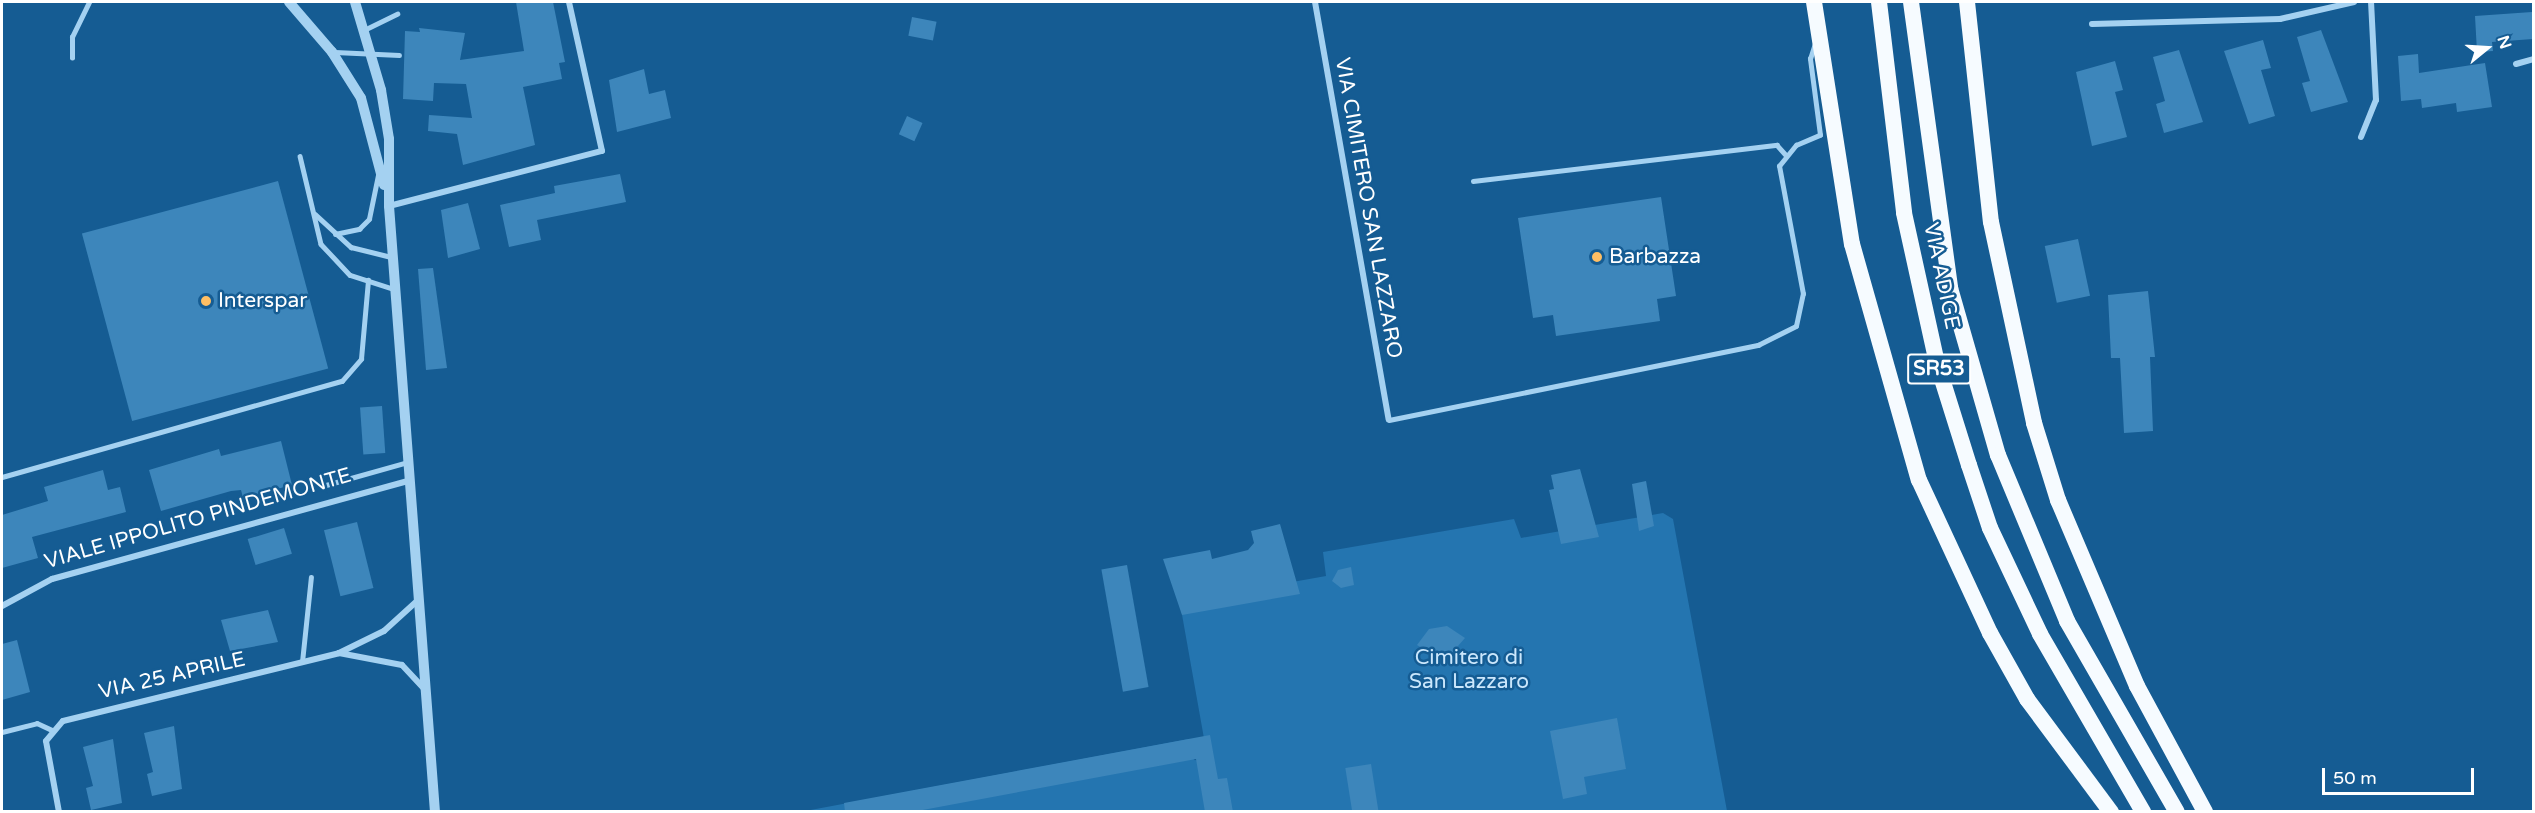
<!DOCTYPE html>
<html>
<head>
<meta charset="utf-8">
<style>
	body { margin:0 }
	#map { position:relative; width:2535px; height:813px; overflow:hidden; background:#155c93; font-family:"Varela Round",sans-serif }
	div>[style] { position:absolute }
	.green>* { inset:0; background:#2475b0 }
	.building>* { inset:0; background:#3d86bb; transform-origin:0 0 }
	.service>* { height:4.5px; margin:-2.25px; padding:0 2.25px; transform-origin:2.25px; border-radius:2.25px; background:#a4d1f1 }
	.minor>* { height:6px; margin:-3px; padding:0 3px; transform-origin:3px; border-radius:3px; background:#a4d1f1 }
	.tertiary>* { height:10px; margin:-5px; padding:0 5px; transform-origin:5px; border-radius:5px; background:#a4d1f1 }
	.trunk>* { height:16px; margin:-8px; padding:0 8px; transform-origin:8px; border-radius:8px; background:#f6fbff }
	.dots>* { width:16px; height:16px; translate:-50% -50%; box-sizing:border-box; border:3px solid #155c93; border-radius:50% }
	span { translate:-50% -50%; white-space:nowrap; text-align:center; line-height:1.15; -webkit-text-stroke:5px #155c93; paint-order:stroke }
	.shield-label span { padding:2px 4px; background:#155c93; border:2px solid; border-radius:4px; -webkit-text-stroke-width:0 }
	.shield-label { font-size:20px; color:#fff; font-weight:700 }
	.street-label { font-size:21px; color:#fff }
	.poi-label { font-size:21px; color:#fff }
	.left { translate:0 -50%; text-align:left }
	.park-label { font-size:21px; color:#cbe7fc }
	.frame { position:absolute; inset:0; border:3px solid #fff; pointer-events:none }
	.north { position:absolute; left:2457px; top:18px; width:60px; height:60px; -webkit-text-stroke:4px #155c93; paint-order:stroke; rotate:72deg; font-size:16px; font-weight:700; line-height:24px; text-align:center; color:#fff }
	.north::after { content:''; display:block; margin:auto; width:21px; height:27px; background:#fff; clip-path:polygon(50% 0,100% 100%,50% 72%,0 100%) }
	.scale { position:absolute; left:2322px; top:768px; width:152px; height:27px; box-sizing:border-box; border:3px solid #fff; border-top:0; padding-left:8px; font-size:18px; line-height:21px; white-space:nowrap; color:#fff; -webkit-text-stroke:4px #155c93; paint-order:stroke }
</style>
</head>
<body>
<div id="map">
	<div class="green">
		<div style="clip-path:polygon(1663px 513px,1673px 519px,1727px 811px,800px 812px,1189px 739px,1194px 760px,1208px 761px,1181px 609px,1187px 601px,1326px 576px,1323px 552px,1514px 519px,1521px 538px)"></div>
	</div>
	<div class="building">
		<div style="clip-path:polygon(516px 2px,553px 2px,565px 62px,559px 63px,562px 79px,523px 87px,535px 145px,463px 165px,457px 134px,428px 131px,429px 115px,472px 118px,466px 84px,434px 83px,433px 101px,403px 99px,405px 31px,420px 32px,419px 28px,465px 33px,460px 60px,524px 51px)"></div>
		<div style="clip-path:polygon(2532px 12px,2533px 39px,2492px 42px,2493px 51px,2477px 52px,2475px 16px)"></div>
		<div style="left:912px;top:17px;width:25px;height:19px;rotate:11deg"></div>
		<div style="clip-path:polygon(2321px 30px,2348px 102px,2311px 112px,2302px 83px,2310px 81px,2297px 37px)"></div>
		<div style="clip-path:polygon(2263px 40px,2271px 68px,2261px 70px,2275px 116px,2249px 124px,2224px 51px)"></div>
		<div style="clip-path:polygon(2179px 50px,2203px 122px,2164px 133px,2156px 104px,2165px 101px,2153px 57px)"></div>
		<div style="clip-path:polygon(2418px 54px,2419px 73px,2485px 63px,2492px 107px,2457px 112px,2456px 103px,2422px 108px,2421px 99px,2401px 101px,2398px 56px)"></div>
		<div style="clip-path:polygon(2115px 61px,2123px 90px,2115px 92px,2127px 137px,2092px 146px,2076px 72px)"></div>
		<div style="clip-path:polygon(644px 69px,649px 94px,665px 90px,671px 118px,617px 132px,609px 80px)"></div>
		<div style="left:907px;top:116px;width:17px;height:20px;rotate:24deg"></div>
		<div style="clip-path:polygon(620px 174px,626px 202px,537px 220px,541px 240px,509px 247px,500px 205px,555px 193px,554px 186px)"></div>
		<div style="left:278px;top:181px;width:194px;height:203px;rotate:75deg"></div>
		<div style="clip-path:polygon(1661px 197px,1676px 296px,1657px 299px,1660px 321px,1556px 336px,1553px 315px,1533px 318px,1518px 218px)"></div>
		<div style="clip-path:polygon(468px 203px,480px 249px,448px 258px,441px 210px)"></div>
		<div style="left:2078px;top:239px;width:58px;height:34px;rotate:78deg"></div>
		<div style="clip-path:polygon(433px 268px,447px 368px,426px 370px,418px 269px)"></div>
		<div style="clip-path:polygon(2148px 291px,2155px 357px,2150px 357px,2153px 431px,2124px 433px,2120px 358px,2111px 358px,2108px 295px)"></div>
		<div style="left:382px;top:406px;width:47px;height:22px;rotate:86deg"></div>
		<div style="clip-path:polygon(281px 441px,292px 485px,243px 498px,241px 490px,231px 491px,161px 511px,149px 470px,219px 449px,221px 456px)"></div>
		<div style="clip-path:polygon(1580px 469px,1599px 537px,1561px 544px,1549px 490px,1554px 489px,1551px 475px)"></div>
		<div style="clip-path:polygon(103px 470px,108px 490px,120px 487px,126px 512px,32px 537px,38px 558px,2px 568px,2px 515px,48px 501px,44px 487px)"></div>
		<div style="clip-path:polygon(1646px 481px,1654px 526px,1639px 531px,1632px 484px)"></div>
		<div style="left:357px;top:522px;width:68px;height:34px;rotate:76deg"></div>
		<div style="clip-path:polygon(1280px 524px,1300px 594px,1182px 615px,1163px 559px,1210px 550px,1212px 559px,1248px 550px,1254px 543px,1251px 531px)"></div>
		<div style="left:284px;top:528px;width:27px;height:38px;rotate:73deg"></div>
		<div style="left:1127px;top:565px;width:124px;height:26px;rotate:80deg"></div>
		<div style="clip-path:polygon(1351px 567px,1354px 585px,1341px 588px,1332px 581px,1338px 570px)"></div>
		<div style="clip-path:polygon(268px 610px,278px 642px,230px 651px,221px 620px)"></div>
		<div style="clip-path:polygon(1447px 626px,1465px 638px,1451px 654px,1436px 657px,1417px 645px,1429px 629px)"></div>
		<div style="clip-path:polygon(17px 640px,30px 692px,2px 700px,2px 644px)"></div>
		<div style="clip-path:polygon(1617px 718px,1626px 769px,1584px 777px,1587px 794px,1563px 799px,1550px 731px)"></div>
		<div style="clip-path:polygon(174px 726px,182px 789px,152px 796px,147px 774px,153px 772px,144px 733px)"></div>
		<div style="clip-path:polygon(1210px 735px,1218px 779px,1227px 778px,1233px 812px,1205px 812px,1196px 759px,912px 812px,845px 812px,844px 803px)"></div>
		<div style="clip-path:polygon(113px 739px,122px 803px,91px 810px,86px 788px,93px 786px,83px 747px)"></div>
		<div style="left:1371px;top:764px;width:49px;height:26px;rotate:81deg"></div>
	</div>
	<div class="service">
		<div style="left:364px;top:30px;width:37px;rotate:-26deg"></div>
		<div style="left:335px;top:52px;width:64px;rotate:2.7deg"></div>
		<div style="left:72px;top:58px;width:21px;rotate:-90deg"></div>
		<div style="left:72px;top:37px;width:39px;rotate:-64deg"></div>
		<div style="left:300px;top:156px;width:90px;rotate:76.6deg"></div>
		<div style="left:321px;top:244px;width:42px;rotate:46.9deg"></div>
		<div style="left:350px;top:275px;width:46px;rotate:17.7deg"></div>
		<div style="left:1473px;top:181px;width:306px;rotate:-6.8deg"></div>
		<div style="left:1777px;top:145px;width:12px;rotate:48deg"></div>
		<div style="left:315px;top:214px;width:49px;rotate:42.5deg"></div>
		<div style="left:351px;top:247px;width:41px;rotate:14deg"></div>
		<div style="left:335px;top:234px;width:25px;rotate:-12deg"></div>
		<div style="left:359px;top:229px;width:14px;rotate:-45deg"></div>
		<div style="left:369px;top:219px;width:45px;rotate:-78.4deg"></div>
		<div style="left:1389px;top:420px;width:377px;rotate:-11.5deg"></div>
		<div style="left:1758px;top:345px;width:42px;rotate:-26.6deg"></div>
		<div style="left:1796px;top:326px;width:33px;rotate:-78deg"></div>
		<div style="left:1803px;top:294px;width:130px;rotate:-100.6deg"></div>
		<div style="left:1779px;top:166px;width:27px;rotate:-51deg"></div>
		<div style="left:1796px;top:145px;width:26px;rotate:-23deg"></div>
		<div style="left:1820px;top:135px;width:77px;rotate:-97.5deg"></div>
		<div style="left:1810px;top:59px;width:16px;rotate:-72deg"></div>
		<div style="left:2px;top:477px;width:353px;rotate:-15.8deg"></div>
		<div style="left:342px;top:381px;width:29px;rotate:-49deg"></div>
		<div style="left:361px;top:359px;width:79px;rotate:-84.9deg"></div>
		<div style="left:326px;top:485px;width:85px;rotate:-15.7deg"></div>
		<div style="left:302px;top:662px;width:85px;rotate:-84deg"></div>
		<div style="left:2px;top:732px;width:36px;rotate:-14deg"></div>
		<div style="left:37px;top:723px;width:17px;rotate:25deg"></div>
	</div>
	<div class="minor">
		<div style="left:1315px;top:2px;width:424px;rotate:80deg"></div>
		<div style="left:2092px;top:24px;width:188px;rotate:-1.5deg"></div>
		<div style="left:2280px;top:19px;width:76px;rotate:-12.9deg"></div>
		<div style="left:2516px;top:64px;width:19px;rotate:-16deg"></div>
		<div style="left:2361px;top:137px;width:40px;rotate:-68deg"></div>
		<div style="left:2376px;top:100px;width:98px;rotate:-92.9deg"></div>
		<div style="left:389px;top:206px;width:220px;rotate:-14.5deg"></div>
		<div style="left:602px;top:151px;width:153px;rotate:-102.5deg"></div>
		<div style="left:2px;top:606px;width:57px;rotate:-28.4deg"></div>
		<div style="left:52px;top:579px;width:370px;rotate:-15.4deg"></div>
		<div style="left:339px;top:653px;width:64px;rotate:10.8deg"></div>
		<div style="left:402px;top:665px;width:33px;rotate:47deg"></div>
		<div style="left:59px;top:812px;width:72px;rotate:-100.4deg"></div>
		<div style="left:46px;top:741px;width:26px;rotate:-50deg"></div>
		<div style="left:63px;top:721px;width:284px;rotate:-13.8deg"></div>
		<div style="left:339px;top:653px;width:50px;rotate:-26.1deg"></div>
		<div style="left:384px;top:631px;width:45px;rotate:-42.3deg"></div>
	</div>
	<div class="tertiary">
		<div style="left:289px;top:2px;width:66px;rotate:49.3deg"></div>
		<div style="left:332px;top:52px;width:54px;rotate:57.8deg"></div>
		<div style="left:361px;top:98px;width:90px;rotate:75.2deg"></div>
		<div style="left:355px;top:2px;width:92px;rotate:73.5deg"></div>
		<div style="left:381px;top:90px;width:50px;rotate:80.7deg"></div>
		<div style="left:389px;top:139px;width:67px;rotate:90deg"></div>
		<div style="left:389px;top:206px;width:608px;rotate:85.66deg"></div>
	</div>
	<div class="trunk">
		<div style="left:1814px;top:2px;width:245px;rotate:81.1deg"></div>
		<div style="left:1852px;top:244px;width:245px;rotate:74.2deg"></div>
		<div style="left:1919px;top:480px;width:169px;rotate:65.1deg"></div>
		<div style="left:1990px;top:633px;width:76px;rotate:60.7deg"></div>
		<div style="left:2027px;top:699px;width:141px;rotate:53.4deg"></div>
		<div style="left:1879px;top:2px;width:212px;rotate:83.2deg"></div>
		<div style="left:1904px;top:213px;width:154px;rotate:77.6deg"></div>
		<div style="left:1937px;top:363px;width:107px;rotate:72.6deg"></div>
		<div style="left:1969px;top:465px;width:66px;rotate:71.6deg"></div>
		<div style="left:1990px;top:528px;width:117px;rotate:64.7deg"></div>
		<div style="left:2040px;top:634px;width:206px;rotate:59.9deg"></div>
		<div style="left:1911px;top:2px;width:289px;rotate:82.2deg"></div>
		<div style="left:1950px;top:288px;width:174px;rotate:74deg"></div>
		<div style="left:1998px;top:455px;width:180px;rotate:67.4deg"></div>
		<div style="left:2067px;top:621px;width:220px;rotate:60.1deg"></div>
		<div style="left:1967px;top:2px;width:221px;rotate:83.8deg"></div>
		<div style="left:1991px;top:222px;width:206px;rotate:77.9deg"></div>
		<div style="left:2034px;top:423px;width:81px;rotate:72.7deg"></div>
		<div style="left:2058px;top:500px;width:202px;rotate:67deg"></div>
		<div style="left:2137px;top:686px;width:143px;rotate:61.6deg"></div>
	</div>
	<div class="dots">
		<div style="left:1597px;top:257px;background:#ffbf64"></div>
		<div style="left:206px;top:301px;background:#ffbf64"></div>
	</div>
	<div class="shield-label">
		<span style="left:1939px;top:369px">SR53</span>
	</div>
	<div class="street-label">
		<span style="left:1368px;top:208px;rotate:80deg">VIA CIMITERO SAN LAZZARO</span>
		<span style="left:1941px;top:276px;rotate:78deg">VIA ADIGE</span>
		<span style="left:198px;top:519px;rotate:-16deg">VIALE IPPOLITO PINDEMONTE</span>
		<span style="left:172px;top:676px;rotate:-13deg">VIA 25 APRILE</span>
	</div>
	<div class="poi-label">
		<span class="left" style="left:1609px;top:257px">Barbazza</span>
		<span class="left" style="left:218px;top:301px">Interspar</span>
	</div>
	<div class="park-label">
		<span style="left:1469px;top:670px">Cimitero di<br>San Lazzaro</span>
	</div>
	<div class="frame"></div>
	<div class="north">N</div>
	<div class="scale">50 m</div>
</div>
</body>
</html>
